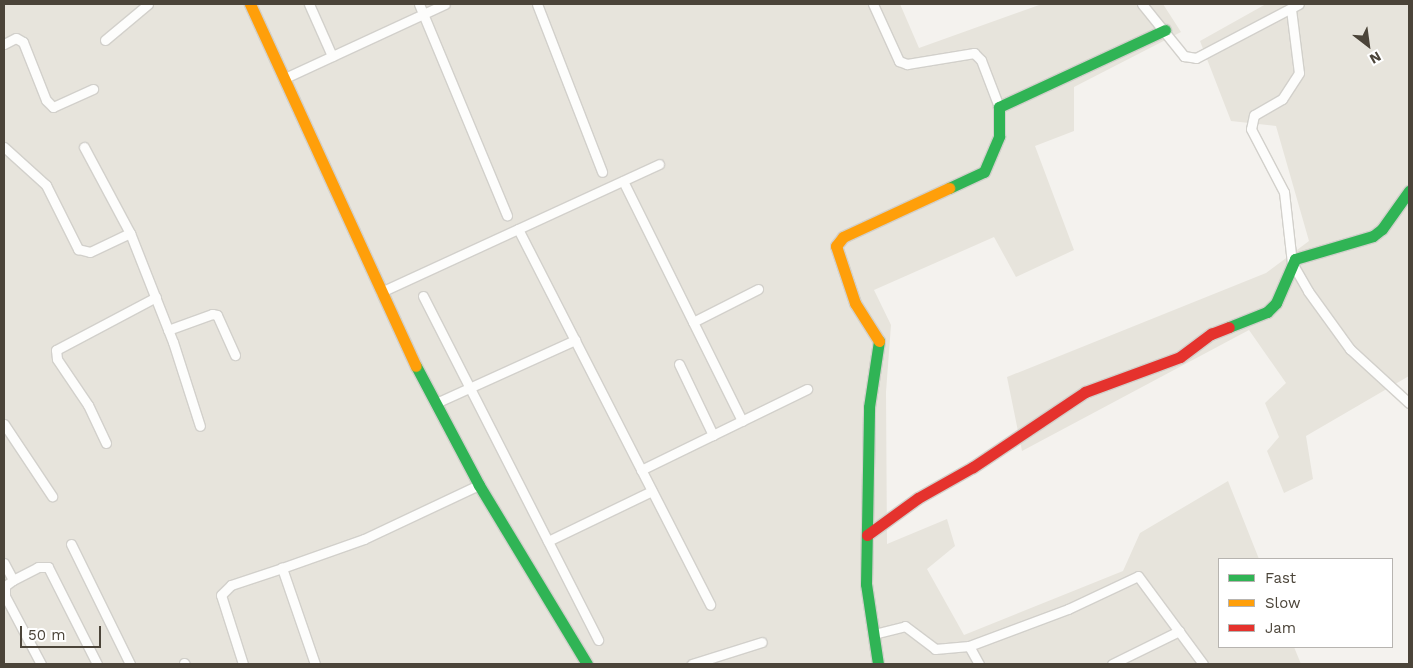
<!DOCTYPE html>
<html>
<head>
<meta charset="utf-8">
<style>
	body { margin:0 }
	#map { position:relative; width:1413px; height:668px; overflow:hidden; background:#f4f2ee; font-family:"Work Sans",sans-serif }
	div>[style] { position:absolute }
	.residential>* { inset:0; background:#e7e4dc }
	.roads { filter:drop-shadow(1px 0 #d2d0cb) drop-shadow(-1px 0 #d2d0cb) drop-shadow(0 1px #d2d0cb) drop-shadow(0 -1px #d2d0cb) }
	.street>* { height:9px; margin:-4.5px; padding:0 4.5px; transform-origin:4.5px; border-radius:4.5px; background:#fdfdfc }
	.fast>* { height:11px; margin:-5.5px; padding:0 5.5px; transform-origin:5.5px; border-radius:5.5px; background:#30b455 }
	.slow>* { height:11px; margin:-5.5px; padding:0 5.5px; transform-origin:5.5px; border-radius:5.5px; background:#ff9f0a }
	.jam>* { height:11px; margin:-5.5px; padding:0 5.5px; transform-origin:5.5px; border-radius:5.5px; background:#e5322d }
	span { translate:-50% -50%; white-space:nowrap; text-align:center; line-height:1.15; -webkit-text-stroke:5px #fff; paint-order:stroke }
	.frame { position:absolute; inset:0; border:5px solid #4b4439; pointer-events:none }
	.legend { position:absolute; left:1218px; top:558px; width:175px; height:90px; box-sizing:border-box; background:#fff; border:1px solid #b7b4b0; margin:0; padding:6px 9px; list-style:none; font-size:15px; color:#4b4439 }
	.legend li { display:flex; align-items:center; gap:10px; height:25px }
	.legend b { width:25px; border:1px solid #b7b4b0 }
	.north { position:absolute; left:1343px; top:20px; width:50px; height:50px; -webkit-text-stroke:4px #fff; paint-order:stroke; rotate:150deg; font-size:14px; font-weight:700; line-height:20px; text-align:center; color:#4b4439 }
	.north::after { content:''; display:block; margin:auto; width:18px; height:22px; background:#4b4439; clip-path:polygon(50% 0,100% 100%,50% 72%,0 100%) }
	.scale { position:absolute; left:20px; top:626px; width:81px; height:22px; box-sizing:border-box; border:2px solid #4b4439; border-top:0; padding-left:6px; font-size:15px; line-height:18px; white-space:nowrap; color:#4b4439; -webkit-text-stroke:4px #fff; paint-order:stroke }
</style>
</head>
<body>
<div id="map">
	<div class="residential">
		<div style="clip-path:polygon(4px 4px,900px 4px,919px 48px,1042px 4px,1163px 4px,1181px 32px,1074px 87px,1074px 131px,1035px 146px,1074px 250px,1016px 277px,994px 237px,874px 290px,891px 325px,886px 392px,887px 544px,947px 519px,955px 546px,927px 569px,964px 635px,1123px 571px,1140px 533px,1228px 481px,1259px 559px,1219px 559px,1219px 647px,1294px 647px,1301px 664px,4px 664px)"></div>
		<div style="clip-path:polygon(1266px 4px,1409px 4px,1409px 376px,1306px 436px,1313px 479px,1284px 493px,1267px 451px,1279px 437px,1265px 403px,1286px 383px,1249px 330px,1022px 451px,1007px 377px,1266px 273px,1309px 241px,1276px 126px,1231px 121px,1200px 41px)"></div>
	</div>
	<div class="roads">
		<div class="street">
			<div style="left:309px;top:4px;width:57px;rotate:66.1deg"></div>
			<div style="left:419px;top:4px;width:229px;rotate:67.4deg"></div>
			<div style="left:537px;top:4px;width:180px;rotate:68.8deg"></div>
			<div style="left:873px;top:4px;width:63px;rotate:65.5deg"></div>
			<div style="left:899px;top:61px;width:9px;rotate:21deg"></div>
			<div style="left:907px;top:64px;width:68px;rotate:-9.3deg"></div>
			<div style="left:974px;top:53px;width:10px;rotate:45deg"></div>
			<div style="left:981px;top:60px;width:50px;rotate:69deg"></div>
			<div style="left:1142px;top:4px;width:67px;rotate:51.1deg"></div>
			<div style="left:1184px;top:56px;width:12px;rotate:9deg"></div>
			<div style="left:1196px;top:58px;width:116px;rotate:-27.7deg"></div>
			<div style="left:1291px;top:9px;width:64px;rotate:82.9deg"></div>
			<div style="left:1299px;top:73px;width:31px;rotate:123deg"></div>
			<div style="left:1282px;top:99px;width:32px;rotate:150deg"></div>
			<div style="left:1254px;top:115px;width:14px;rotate:102deg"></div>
			<div style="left:1251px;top:129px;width:71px;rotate:62.4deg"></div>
			<div style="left:1284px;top:192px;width:71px;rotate:83.6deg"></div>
			<div style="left:1292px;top:263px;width:32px;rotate:60deg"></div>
			<div style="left:1308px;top:291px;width:72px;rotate:54.1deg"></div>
			<div style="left:1350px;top:349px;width:80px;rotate:42.5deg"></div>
			<div style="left:105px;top:40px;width:56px;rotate:-39.9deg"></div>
			<div style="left:4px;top:44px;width:13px;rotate:-27deg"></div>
			<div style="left:16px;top:38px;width:8px;rotate:30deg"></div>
			<div style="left:23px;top:42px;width:62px;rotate:68.4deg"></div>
			<div style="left:46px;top:100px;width:10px;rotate:45deg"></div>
			<div style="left:53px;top:107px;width:44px;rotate:-24.2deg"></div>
			<div style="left:285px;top:78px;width:176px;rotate:-24.8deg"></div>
			<div style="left:4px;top:147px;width:57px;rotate:42.1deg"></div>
			<div style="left:46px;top:185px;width:72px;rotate:63.4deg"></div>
			<div style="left:78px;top:249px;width:12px;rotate:14deg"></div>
			<div style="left:90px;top:252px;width:44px;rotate:-25.4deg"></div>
			<div style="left:130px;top:233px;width:117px;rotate:68.5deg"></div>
			<div style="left:173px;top:342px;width:88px;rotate:72.2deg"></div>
			<div style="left:84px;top:147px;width:98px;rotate:61.9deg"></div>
			<div style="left:623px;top:181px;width:268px;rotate:63.6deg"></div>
			<div style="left:518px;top:229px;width:422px;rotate:62.9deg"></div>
			<div style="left:381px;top:292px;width:306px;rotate:-24.7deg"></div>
			<div style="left:423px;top:296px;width:386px;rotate:63deg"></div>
			<div style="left:693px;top:322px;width:73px;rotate:-26.9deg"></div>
			<div style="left:168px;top:330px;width:47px;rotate:-20deg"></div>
			<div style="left:212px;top:314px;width:5px;rotate:11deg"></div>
			<div style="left:217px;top:315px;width:44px;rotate:65.8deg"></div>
			<div style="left:679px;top:364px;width:79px;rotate:64.4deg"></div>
			<div style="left:436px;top:403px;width:153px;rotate:-24.4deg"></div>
			<div style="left:4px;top:424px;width:87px;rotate:56.3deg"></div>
			<div style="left:106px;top:443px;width:42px;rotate:-115.3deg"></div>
			<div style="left:88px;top:405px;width:55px;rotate:-124deg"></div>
			<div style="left:57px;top:359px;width:9px;rotate:-96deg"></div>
			<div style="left:56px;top:350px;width:113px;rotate:-27.9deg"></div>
			<div style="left:641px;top:470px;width:185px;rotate:-26deg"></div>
			<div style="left:548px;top:541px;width:115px;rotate:-25.7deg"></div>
			<div style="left:71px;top:544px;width:134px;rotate:63.8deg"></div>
			<div style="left:4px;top:563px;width:19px;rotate:62deg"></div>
			<div style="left:13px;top:580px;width:28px;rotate:-27deg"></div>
			<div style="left:38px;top:567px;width:10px"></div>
			<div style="left:48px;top:567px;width:109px;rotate:63.2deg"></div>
			<div style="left:13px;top:580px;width:10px;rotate:143deg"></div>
			<div style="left:5px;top:586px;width:10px;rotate:90deg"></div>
			<div style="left:5px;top:596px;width:77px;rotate:62.1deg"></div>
			<div style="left:874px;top:634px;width:32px;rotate:-14deg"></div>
			<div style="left:905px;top:626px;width:38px;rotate:37deg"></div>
			<div style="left:935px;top:649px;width:34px;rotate:-5deg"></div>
			<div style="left:969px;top:646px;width:106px;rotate:-20.5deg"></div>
			<div style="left:1068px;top:609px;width:77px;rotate:-25.2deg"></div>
			<div style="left:1138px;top:576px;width:109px;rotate:53.5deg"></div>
			<div style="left:969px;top:646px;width:21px;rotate:61deg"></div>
			<div style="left:184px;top:663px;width:1px;rotate:45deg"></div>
			<div style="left:243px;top:664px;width:72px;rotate:-107.7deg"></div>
			<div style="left:221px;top:595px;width:14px;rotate:-45deg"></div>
			<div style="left:231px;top:585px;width:54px;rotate:-18.4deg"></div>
			<div style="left:315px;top:664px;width:102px;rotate:-109deg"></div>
			<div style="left:282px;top:568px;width:87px;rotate:-19.5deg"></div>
			<div style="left:364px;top:539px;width:127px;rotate:-25.2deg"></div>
			<div style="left:692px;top:664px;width:73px;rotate:-17.4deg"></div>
			<div style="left:1112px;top:664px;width:75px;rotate:-26.2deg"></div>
		</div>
		<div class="fast">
			<div style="left:949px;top:188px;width:38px;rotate:-25deg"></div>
			<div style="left:984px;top:172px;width:39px;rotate:-67deg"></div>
			<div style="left:999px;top:136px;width:29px;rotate:-90deg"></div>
			<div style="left:999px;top:107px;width:183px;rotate:-24.9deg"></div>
			<div style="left:1229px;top:327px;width:41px;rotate:-21.5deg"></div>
			<div style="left:1267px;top:312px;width:13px;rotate:-45deg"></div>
			<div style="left:1276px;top:303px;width:48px;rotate:-66.6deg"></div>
			<div style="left:1295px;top:259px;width:81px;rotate:-16.4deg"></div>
			<div style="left:1373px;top:236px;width:11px;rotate:-38deg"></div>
			<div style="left:1382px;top:229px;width:47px;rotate:-54.6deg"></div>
			<div style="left:416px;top:366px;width:135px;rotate:62.1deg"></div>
			<div style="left:479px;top:485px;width:209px;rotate:58.9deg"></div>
			<div style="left:878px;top:664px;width:81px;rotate:-98.5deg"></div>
			<div style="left:866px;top:584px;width:177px;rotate:-89deg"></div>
			<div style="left:869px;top:407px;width:67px;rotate:-81.4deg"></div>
		</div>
		<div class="slow">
			<div style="left:250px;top:4px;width:398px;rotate:65.4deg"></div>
			<div style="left:879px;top:341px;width:45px;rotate:-122.3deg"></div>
			<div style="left:855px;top:303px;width:60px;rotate:-108.4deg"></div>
			<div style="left:836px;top:246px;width:11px;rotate:-52deg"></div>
			<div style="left:843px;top:237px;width:117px;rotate:-24.8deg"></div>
		</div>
		<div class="jam">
			<div style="left:867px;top:535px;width:63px;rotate:-36deg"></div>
			<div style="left:918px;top:498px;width:63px;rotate:-29.4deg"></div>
			<div style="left:973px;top:467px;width:135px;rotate:-33.8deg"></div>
			<div style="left:1085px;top:392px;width:101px;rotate:-20.2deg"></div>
			<div style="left:1180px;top:357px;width:39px;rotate:-37deg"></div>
			<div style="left:1211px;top:334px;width:19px;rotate:-21deg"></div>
		</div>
	</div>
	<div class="frame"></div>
	<ul class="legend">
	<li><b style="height:6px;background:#30b455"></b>Fast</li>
	<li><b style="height:6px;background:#ff9f0a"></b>Slow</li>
	<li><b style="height:6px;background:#e5322d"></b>Jam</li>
	</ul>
	<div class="north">N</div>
	<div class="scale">50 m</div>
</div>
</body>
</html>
